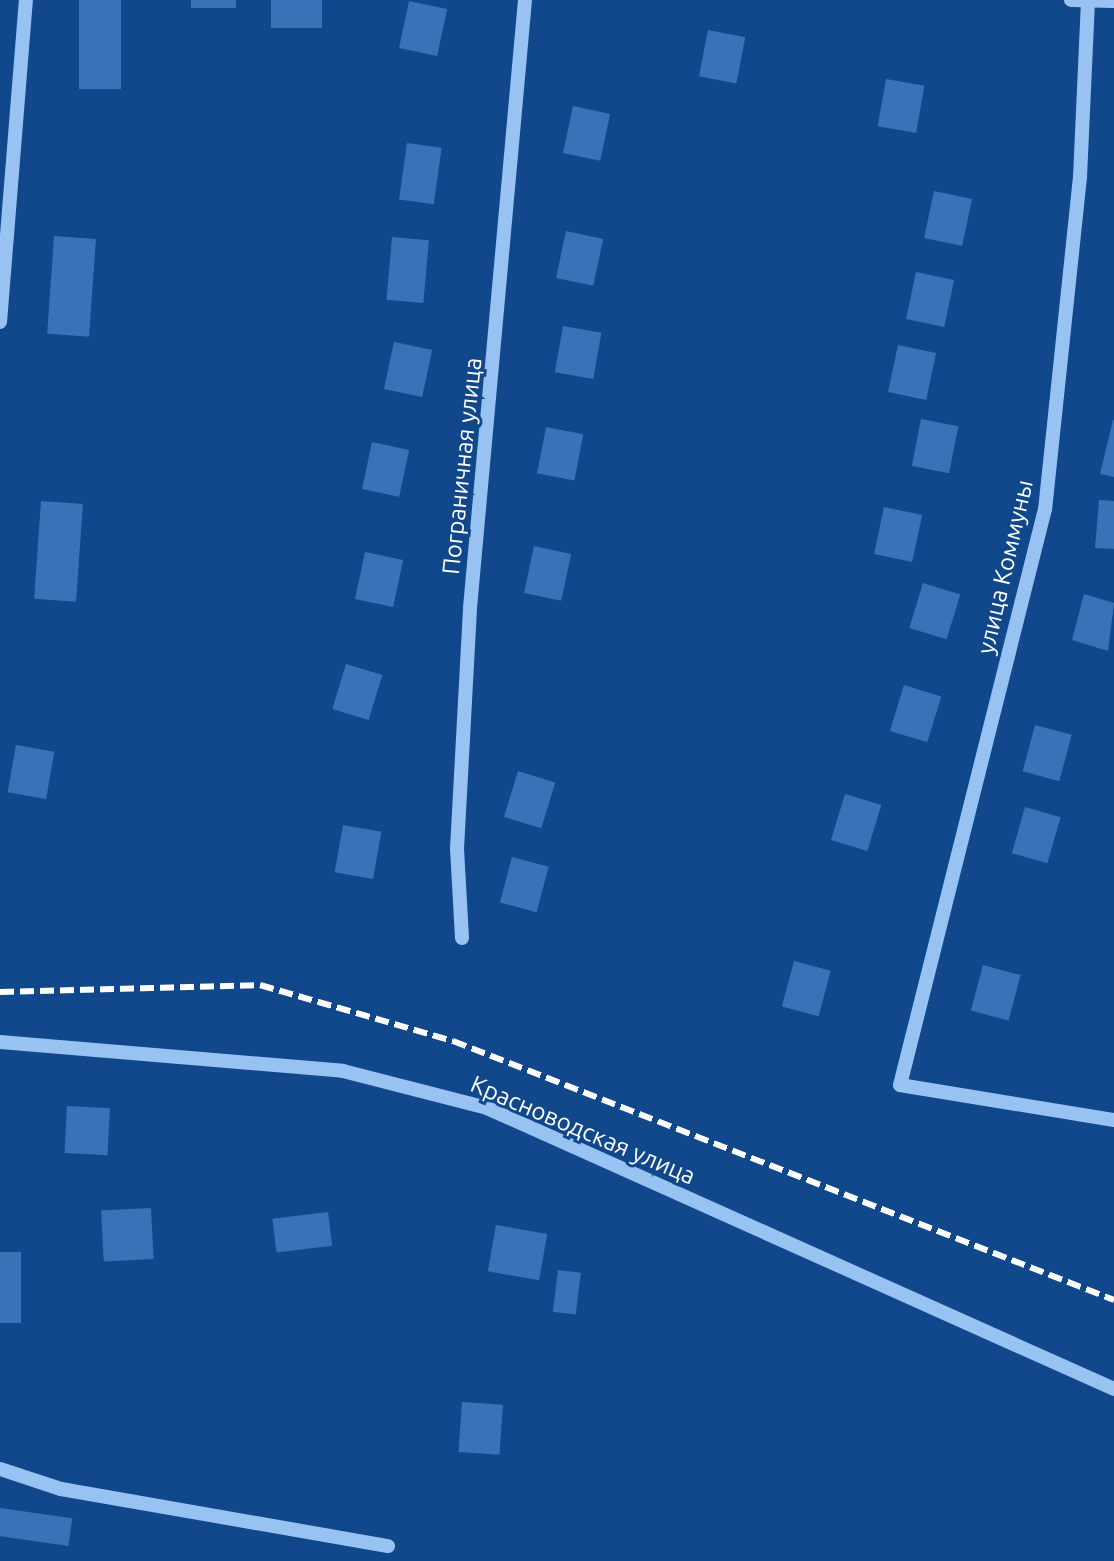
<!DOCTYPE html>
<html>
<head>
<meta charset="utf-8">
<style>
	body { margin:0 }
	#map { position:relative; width:1114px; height:1561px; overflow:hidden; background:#11488c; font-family:Ubuntu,sans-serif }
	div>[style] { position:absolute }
	.building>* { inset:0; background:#3972b6; transform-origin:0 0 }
	.minor>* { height:14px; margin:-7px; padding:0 7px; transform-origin:7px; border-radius:7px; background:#98c2f2 }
	.rail>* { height:6px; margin-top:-3px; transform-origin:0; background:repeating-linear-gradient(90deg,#fff 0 14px,transparent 0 20px) }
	span { translate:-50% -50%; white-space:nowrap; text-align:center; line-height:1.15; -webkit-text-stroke:6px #11488c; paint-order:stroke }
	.street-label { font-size:24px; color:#fff }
</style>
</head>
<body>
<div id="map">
	<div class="building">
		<div style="left:79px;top:0;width:42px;height:89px"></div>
		<div style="left:191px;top:0;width:45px;height:8px"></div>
		<div style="left:271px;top:0;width:51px;height:28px"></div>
		<div style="left:409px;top:1px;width:39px;height:48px;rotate:12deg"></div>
		<div style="left:708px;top:30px;width:38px;height:47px;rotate:11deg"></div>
		<div style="left:886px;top:79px;width:39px;height:48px;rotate:10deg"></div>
		<div style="left:573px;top:106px;width:38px;height:48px;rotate:12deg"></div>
		<div style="left:407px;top:143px;width:35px;height:57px;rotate:8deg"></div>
		<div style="left:934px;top:191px;width:39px;height:48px;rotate:12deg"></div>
		<div style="left:566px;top:231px;width:38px;height:48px;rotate:12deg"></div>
		<div style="left:54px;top:236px;width:42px;height:98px;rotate:4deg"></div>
		<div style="left:392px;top:237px;width:37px;height:63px;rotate:5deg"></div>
		<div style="left:916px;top:272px;width:39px;height:48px;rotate:12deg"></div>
		<div style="left:563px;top:326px;width:39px;height:47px;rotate:10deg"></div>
		<div style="left:394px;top:342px;width:39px;height:48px;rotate:12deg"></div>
		<div style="left:898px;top:345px;width:39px;height:48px;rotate:12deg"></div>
		<div style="left:921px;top:419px;width:38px;height:48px;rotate:11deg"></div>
		<div style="clip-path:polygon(1113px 420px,1114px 420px,1114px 477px,1100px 474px)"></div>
		<div style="left:546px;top:427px;width:38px;height:47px;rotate:11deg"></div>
		<div style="left:372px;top:442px;width:38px;height:48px;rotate:12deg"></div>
		<div style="clip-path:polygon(1099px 500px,1114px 501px,1114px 549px,1095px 548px)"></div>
		<div style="left:41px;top:501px;width:42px;height:98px;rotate:4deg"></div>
		<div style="left:884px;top:507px;width:39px;height:48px;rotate:12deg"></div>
		<div style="left:534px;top:546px;width:38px;height:48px;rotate:12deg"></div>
		<div style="left:365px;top:552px;width:39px;height:48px;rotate:12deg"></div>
		<div style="left:923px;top:583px;width:39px;height:47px;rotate:17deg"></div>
		<div style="clip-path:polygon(1084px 594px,1114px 603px,1108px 651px,1072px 640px)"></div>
		<div style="left:346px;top:664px;width:38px;height:47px;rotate:17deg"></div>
		<div style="left:904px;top:685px;width:39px;height:48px;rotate:17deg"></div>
		<div style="left:1035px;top:725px;width:38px;height:48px;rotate:15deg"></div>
		<div style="left:16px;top:745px;width:39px;height:48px;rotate:10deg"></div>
		<div style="left:518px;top:771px;width:39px;height:48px;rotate:17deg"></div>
		<div style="left:845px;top:794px;width:38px;height:48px;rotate:17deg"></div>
		<div style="left:1025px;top:807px;width:37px;height:48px;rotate:16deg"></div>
		<div style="left:343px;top:825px;width:39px;height:48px;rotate:10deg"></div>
		<div style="left:512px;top:857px;width:38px;height:47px;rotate:15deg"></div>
		<div style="left:794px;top:961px;width:38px;height:47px;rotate:15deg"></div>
		<div style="left:983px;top:965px;width:39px;height:47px;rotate:15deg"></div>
		<div style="left:67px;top:1106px;width:43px;height:47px;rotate:3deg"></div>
		<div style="left:151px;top:1208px;width:51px;height:50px;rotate:87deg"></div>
		<div style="left:328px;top:1212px;width:34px;height:56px;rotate:83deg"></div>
		<div style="left:496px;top:1225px;width:52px;height:47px;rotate:10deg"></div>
		<div style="left:0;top:1252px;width:21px;height:71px"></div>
		<div style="left:558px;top:1270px;width:23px;height:42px;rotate:7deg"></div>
		<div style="left:462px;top:1402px;width:41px;height:50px;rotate:4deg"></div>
		<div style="left:0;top:1508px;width:73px;height:28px;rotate:8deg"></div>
	</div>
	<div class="minor">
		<div style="left:1071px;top:0;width:43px;rotate:1.3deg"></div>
		<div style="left:1088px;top:1px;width:176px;rotate:92.6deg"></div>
		<div style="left:1080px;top:177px;width:334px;rotate:96deg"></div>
		<div style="left:1045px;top:509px;width:594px;rotate:104.13deg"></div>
		<div style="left:900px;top:1085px;width:217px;rotate:9.3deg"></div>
		<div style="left:0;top:322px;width:323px;rotate:-85.4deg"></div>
		<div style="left:462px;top:938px;width:89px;rotate:-93.2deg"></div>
		<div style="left:457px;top:849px;width:241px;rotate:-86.9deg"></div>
		<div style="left:470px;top:608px;width:610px;rotate:-84.83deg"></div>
		<div style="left:0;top:1042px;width:344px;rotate:4.8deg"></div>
		<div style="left:343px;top:1071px;width:149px;rotate:14.4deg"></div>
		<div style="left:487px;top:1108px;width:687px;rotate:24.14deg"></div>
		<div style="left:0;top:1469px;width:64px;rotate:18.2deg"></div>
		<div style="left:61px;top:1489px;width:332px;rotate:9.9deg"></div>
	</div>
	<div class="rail">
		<div style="left:0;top:992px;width:260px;rotate:-1.5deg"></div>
		<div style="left:260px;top:985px;width:201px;rotate:16.2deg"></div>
		<div style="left:453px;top:1041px;width:710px;rotate:21.4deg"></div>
	</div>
	<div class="street-label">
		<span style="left:462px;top:466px;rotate:-84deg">Пограничная улица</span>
		<span style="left:1005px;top:567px;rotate:-77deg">улица Коммуны</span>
		<span style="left:583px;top:1130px;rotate:23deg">Красноводская улица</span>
	</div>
</div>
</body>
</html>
